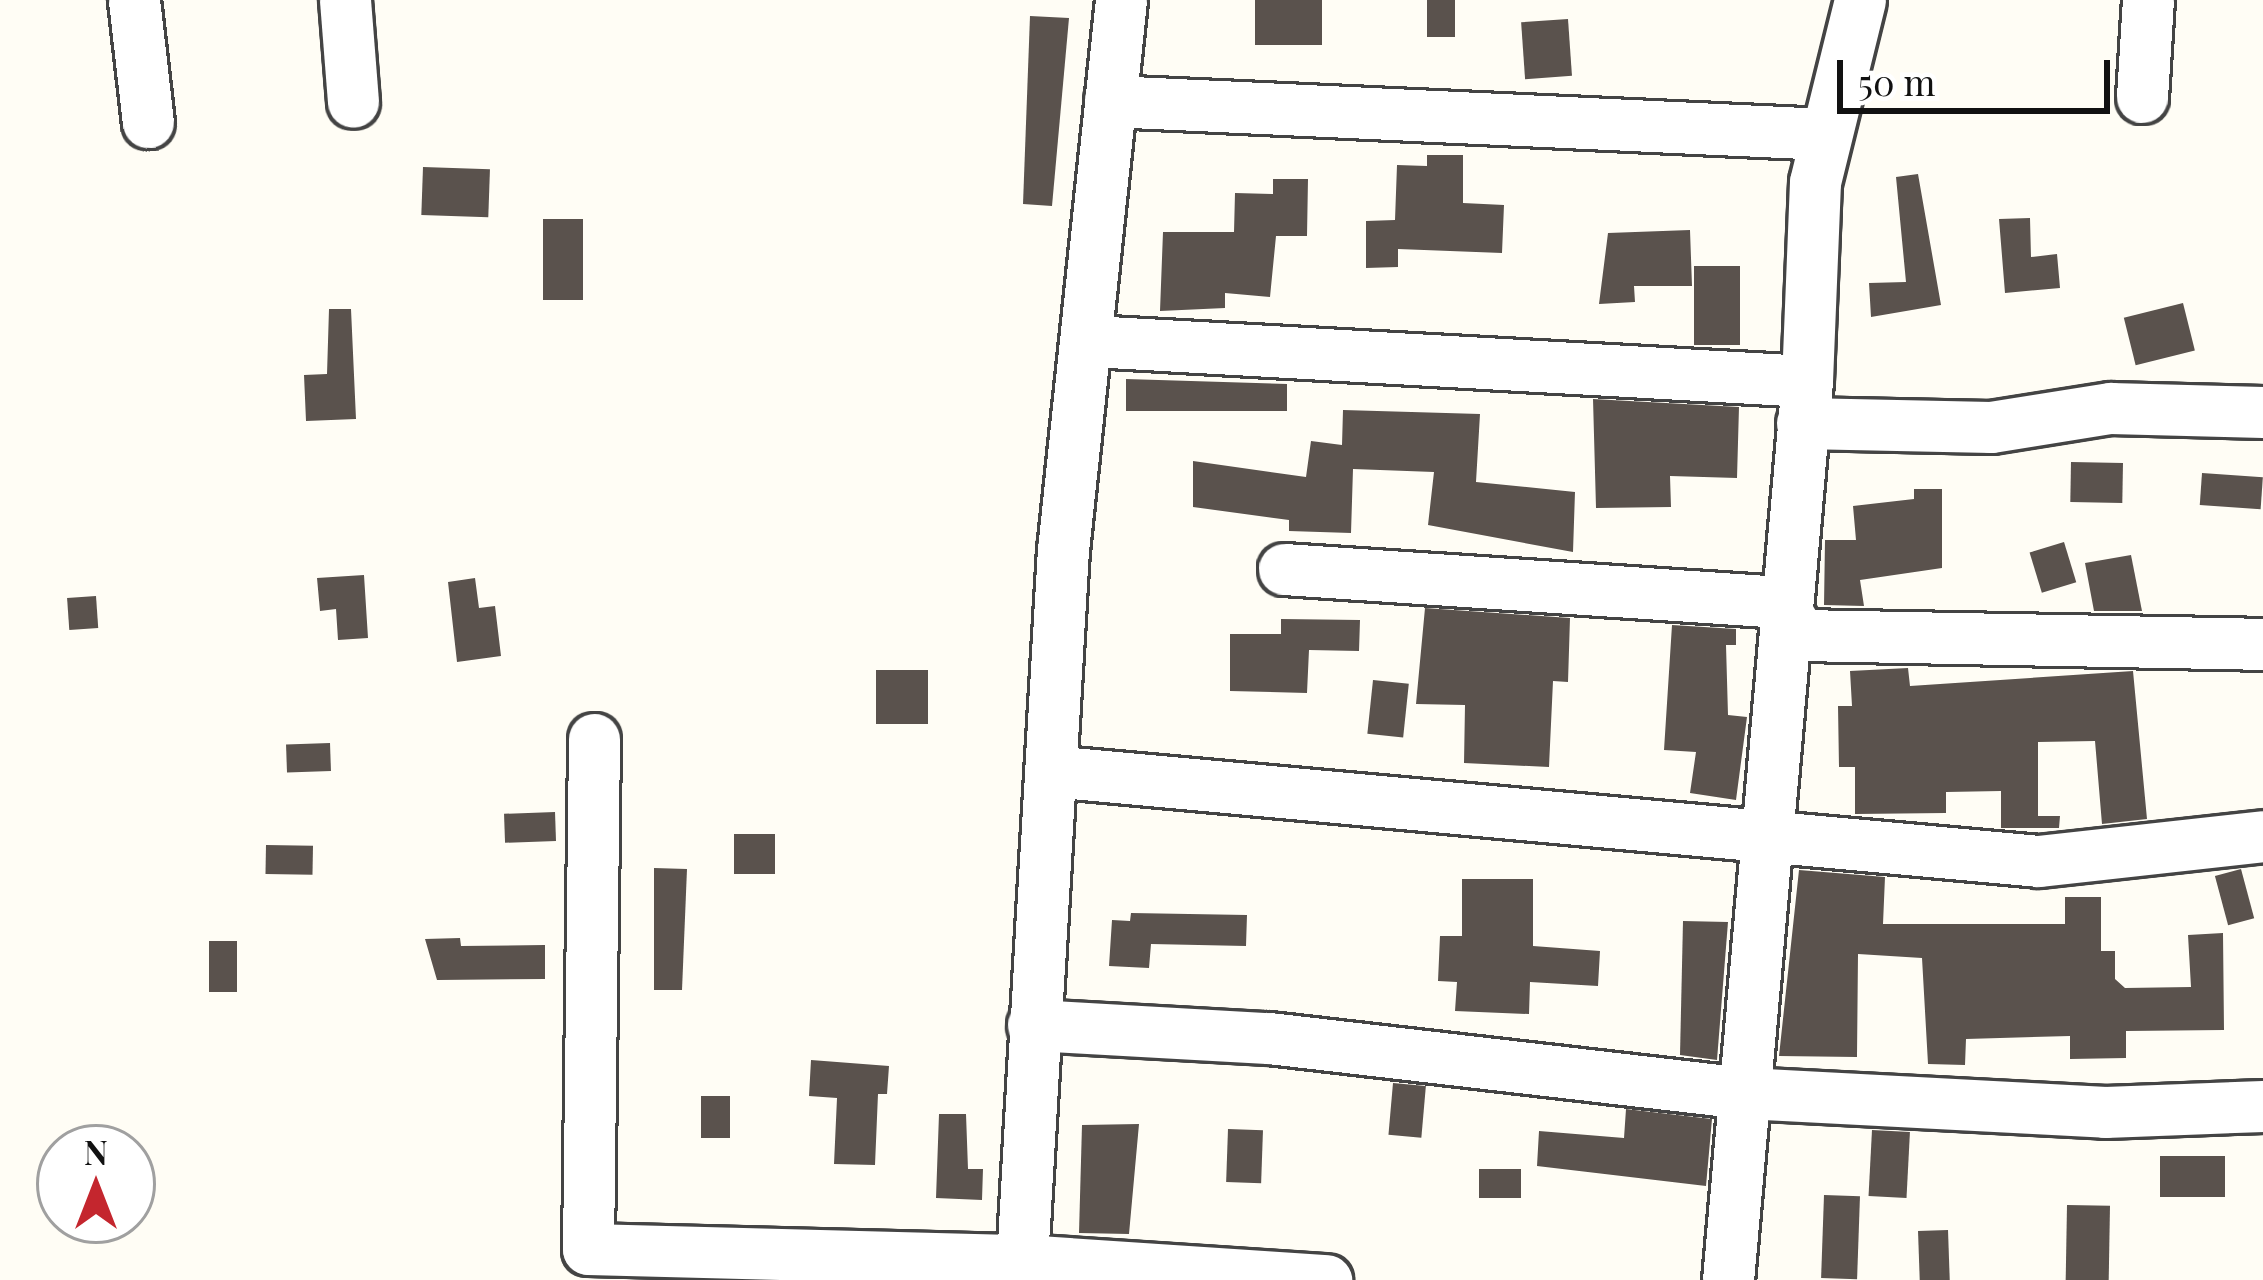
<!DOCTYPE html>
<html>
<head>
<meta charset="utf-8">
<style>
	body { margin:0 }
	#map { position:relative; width:2263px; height:1280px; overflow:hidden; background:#fffdf5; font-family:"Playfair Display",serif }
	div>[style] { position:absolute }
	.building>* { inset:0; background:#5a524d; transform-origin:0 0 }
	.roads { filter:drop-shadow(3px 0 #444) drop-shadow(-3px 0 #444) drop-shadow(0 3px #444) drop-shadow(0 -3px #444) }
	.minor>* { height:51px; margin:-25.5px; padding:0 25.5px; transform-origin:25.5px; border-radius:25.5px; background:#fff }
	span { translate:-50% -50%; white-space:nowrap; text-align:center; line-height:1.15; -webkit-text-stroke:12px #fff; paint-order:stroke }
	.north { position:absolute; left:36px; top:1124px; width:120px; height:120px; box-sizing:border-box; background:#fff; border:3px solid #a0a0a0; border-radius:50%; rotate:0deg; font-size:33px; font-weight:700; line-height:48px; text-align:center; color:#111 }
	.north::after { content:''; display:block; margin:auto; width:42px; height:54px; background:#c4262e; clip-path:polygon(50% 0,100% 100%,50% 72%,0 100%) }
	.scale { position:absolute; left:1837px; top:60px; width:273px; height:54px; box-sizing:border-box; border:6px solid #111; border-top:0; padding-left:15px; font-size:36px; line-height:42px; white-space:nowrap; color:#111; -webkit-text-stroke:9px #fff; paint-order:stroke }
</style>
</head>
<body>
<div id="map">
	<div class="building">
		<div style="left:1255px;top:0;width:67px;height:45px"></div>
		<div style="left:1427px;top:0;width:28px;height:37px"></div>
		<div style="clip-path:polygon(1030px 16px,1069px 18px,1052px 206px,1023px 204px)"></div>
		<div style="left:1568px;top:19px;width:57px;height:47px;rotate:86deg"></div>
		<div style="clip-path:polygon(1427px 155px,1463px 155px,1463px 203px,1504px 205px,1502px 253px,1398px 249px,1398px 267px,1366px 268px,1366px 221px,1395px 220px,1397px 165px,1427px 166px)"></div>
		<div style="left:423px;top:167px;width:67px;height:48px;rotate:2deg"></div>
		<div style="clip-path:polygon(1918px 174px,1941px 305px,1871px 317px,1869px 283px,1906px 282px,1896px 177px)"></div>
		<div style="clip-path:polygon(1273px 179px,1308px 179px,1307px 236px,1276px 236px,1270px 297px,1225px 293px,1225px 308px,1160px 311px,1163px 232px,1234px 232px,1235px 193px,1273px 194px)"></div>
		<div style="clip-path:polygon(2030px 218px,2031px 257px,2057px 254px,2060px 288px,2005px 293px,1999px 219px)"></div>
		<div style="left:543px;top:219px;width:40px;height:81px"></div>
		<div style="clip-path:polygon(1690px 230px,1692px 286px,1634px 286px,1635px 302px,1599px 304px,1608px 233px)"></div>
		<div style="left:1694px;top:266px;width:46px;height:79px"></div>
		<div style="left:2183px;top:303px;width:49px;height:61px;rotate:76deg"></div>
		<div style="clip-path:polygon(329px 309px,351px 309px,356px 419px,306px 421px,304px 375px,327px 374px)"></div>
		<div style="clip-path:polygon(1126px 379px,1287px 384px,1287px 411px,1126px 411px)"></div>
		<div style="clip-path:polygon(1593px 399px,1739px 407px,1737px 478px,1670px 476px,1671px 507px,1596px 508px)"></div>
		<div style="clip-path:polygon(1343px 410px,1480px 414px,1476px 482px,1575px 492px,1573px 552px,1428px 525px,1434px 472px,1353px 469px,1351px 533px,1289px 531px,1289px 520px,1193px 507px,1193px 461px,1306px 477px,1311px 441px,1342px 445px)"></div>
		<div style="left:2071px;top:462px;width:52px;height:40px;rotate:1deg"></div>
		<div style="left:2202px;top:473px;width:61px;height:32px;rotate:4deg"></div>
		<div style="clip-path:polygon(1914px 489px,1942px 489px,1942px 568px,1860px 580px,1864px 606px,1824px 605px,1825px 540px,1856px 540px,1853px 506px,1914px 499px)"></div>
		<div style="left:2064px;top:542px;width:42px;height:36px;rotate:73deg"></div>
		<div style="clip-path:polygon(2131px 555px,2142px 611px,2094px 611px,2085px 563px)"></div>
		<div style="clip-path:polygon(364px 575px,368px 638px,338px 640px,336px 609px,320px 611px,317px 578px)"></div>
		<div style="clip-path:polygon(475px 578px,479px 608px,495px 606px,501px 656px,457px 662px,448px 582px)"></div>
		<div style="left:96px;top:596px;width:32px;height:29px;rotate:86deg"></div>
		<div style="clip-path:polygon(1425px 608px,1570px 618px,1568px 682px,1553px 681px,1549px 767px,1464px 763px,1465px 705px,1416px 704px)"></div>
		<div style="clip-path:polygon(1281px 619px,1360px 620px,1359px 651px,1309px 650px,1307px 693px,1230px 691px,1230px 634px,1281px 634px)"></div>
		<div style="clip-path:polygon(1672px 625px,1736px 629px,1736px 645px,1726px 645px,1728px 715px,1747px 717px,1736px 800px,1690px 793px,1696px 752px,1664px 750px)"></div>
		<div style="clip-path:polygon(1908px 668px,1910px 686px,2133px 671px,2147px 819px,2102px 824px,2095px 741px,2038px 742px,2038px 816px,2060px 816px,2059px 828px,2001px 828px,2001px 791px,1946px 792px,1946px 813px,1855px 814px,1855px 767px,1839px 767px,1838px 706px,1852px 706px,1850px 671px)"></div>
		<div style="left:876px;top:670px;width:52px;height:54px"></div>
		<div style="left:1373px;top:680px;width:36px;height:54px;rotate:6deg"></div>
		<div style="left:330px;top:743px;width:28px;height:44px;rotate:88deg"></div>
		<div style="left:555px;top:812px;width:29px;height:51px;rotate:88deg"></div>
		<div style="left:734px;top:834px;width:41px;height:40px"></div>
		<div style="left:266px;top:845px;width:47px;height:29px;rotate:1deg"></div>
		<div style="clip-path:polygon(654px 868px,687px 869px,682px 990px,654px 990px)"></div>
		<div style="left:2241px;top:869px;width:51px;height:27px;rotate:75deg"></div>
		<div style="clip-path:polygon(1799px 870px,1885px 877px,1883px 924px,2065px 924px,2065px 897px,2101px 897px,2101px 951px,2115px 951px,2115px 979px,2125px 988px,2191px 987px,2188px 935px,2223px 933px,2224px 1030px,2126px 1031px,2126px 1058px,2070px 1059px,2070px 1036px,1966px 1039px,1965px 1065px,1928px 1064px,1922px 958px,1858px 954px,1857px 1057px,1779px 1056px)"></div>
		<div style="clip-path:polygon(1462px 879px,1533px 879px,1533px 946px,1600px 951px,1598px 986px,1530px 982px,1529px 1014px,1455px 1011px,1457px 982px,1438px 981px,1440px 936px,1462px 936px)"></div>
		<div style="clip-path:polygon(1131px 913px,1247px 915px,1246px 946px,1151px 944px,1149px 968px,1109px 966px,1112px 920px,1130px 921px)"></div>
		<div style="clip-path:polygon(1683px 921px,1728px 922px,1717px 1060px,1680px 1055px)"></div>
		<div style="clip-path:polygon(460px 938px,461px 946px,545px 945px,545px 979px,437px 980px,425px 939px)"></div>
		<div style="left:209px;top:941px;width:28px;height:51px"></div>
		<div style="clip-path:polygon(811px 1060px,889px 1066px,887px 1094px,878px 1094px,875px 1165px,834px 1164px,837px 1098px,809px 1096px)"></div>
		<div style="left:1393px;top:1083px;width:33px;height:52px;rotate:5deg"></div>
		<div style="left:701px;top:1096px;width:29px;height:42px"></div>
		<div style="clip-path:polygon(1626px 1109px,1712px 1119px,1706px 1186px,1537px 1166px,1539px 1131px,1624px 1138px)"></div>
		<div style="clip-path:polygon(939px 1114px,966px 1114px,968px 1169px,983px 1169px,982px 1200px,936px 1198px)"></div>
		<div style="clip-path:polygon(1139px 1124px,1129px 1234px,1079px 1233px,1082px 1125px)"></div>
		<div style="left:1228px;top:1129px;width:35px;height:53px;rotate:2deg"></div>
		<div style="left:1872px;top:1130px;width:38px;height:66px;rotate:3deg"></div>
		<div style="left:2160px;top:1156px;width:65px;height:41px"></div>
		<div style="left:1521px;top:1169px;width:29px;height:42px;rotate:90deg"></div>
		<div style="left:1824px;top:1195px;width:36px;height:83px;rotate:2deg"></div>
		<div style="left:2067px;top:1205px;width:43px;height:75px;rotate:1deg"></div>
		<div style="left:1948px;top:1230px;width:50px;height:30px;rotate:88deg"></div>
	</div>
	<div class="roads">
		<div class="minor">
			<div style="left:134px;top:0;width:123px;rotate:83.5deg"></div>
			<div style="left:345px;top:0;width:102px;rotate:85.5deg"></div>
			<div style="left:2142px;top:97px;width:97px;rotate:-86.5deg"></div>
			<div style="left:1110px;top:101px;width:716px;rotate:2.64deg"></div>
			<div style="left:1091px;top:341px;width:717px;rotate:3.2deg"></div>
			<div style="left:1802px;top:423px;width:189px;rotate:1.2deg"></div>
			<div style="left:1991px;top:427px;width:121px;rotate:-9.1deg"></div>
			<div style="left:2110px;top:408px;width:153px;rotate:1.5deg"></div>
			<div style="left:1284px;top:569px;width:498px;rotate:3.8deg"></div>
			<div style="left:1781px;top:602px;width:38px;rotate:60deg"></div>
			<div style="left:1800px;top:635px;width:463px;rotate:1.1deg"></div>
			<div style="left:594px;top:739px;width:510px;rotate:90.67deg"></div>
			<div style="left:588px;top:1249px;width:434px;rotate:1.5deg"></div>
			<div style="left:1022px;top:1260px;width:305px;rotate:3.8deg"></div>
			<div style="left:1050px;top:771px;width:992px;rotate:5.2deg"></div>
			<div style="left:2038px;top:861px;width:226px;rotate:-6.3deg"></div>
			<div style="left:1033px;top:1025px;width:236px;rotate:3.2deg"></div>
			<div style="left:1269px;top:1038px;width:479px;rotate:6.6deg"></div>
			<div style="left:1745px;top:1093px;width:361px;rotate:3deg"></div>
			<div style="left:2105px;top:1112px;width:158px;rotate:-2.2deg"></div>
			<div style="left:1022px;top:1260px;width:711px;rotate:-86.7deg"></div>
			<div style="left:1063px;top:550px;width:553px;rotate:-83.98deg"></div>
			<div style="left:1728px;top:1280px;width:902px;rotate:-84.98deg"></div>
			<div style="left:1807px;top:381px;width:199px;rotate:-87.7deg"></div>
			<div style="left:1815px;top:182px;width:187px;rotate:-76.1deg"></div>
		</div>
	</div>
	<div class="north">N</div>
	<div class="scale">50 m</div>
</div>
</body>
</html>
